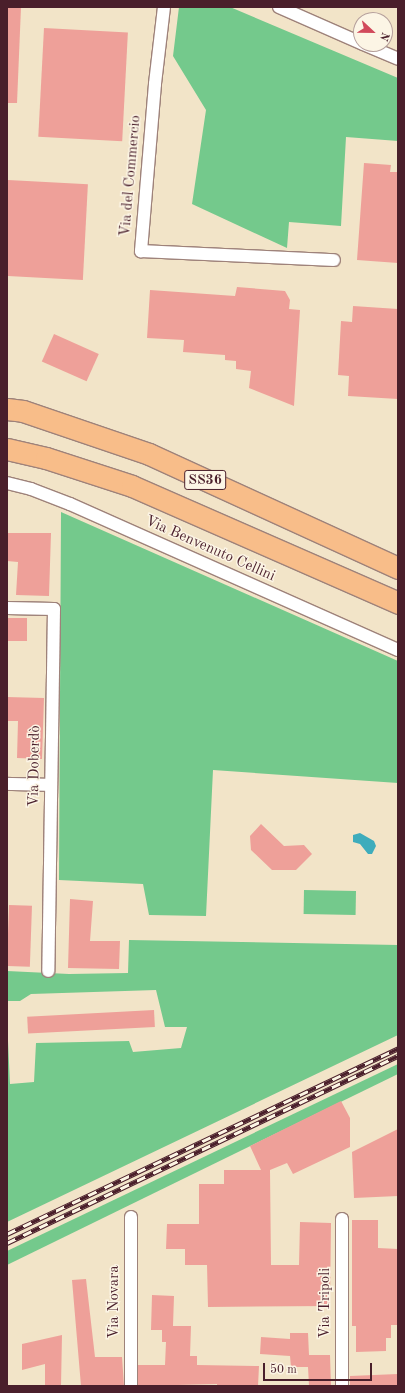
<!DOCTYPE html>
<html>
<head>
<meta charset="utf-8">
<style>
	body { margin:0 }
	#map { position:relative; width:405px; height:1393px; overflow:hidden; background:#f2e4c8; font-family:"Old Standard TT",serif }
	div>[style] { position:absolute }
	.green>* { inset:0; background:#74c98c; transform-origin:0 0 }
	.water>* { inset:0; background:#3eacbc }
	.building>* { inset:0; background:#eea099; transform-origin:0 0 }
	.roads { filter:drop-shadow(1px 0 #9e827a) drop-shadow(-1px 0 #9e827a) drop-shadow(0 1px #9e827a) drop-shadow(0 -1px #9e827a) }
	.minor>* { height:12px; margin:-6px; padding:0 6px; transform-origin:6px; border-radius:6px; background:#fff }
	.trunk>* { height:21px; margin:-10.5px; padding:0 10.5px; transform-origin:10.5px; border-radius:10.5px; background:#f8bd89 }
	.rail>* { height:4.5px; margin-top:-2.25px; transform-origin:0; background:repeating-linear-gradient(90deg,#fcf5e5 0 9px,#4a1f2b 0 18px); box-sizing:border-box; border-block:1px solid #4a1f2b }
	span { translate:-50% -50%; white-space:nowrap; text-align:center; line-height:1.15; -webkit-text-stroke:3px #fcf5e5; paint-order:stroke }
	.shield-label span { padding:1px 3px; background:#fcf5e5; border:1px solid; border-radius:3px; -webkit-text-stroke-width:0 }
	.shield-label { font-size:14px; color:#4a1f2b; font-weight:700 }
	.street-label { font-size:15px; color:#4a1f2b }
	.frame { position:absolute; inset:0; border:8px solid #4a1f2b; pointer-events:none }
	.north { position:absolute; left:353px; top:12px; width:40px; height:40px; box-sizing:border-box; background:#fcf5e5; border:1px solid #b59f9b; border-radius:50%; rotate:112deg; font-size:11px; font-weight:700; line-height:16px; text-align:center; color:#4a1f2b }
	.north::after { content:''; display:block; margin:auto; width:14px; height:18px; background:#d1495b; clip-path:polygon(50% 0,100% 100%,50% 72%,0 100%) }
	.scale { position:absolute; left:263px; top:1363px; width:109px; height:18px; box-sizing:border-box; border:2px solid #4a1f2b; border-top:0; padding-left:5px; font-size:12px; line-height:14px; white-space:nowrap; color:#4a1f2b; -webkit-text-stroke:3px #fcf5e5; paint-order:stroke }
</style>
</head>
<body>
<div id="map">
	<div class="green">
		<div style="clip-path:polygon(179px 7px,230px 7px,398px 78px,398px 141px,346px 137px,341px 226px,289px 222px,287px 248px,192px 204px,206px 110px,173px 56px)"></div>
		<div style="clip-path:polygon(61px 512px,398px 661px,398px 783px,213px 770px,206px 916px,149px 915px,143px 884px,59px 880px)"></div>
		<div style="left:304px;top:890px;width:52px;height:24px;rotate:1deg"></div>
		<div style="clip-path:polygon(129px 940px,398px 945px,398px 1035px,7px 1222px,7px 1019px,10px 1084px,34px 1082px,36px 1043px,129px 1041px,133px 1052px,181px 1048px,187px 1027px,165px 1027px,156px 990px,31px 994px,20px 1001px,7px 1001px,7px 971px,69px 974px,128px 973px)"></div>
		<div style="clip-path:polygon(398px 1064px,398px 1074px,7px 1265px,7px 1251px)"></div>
	</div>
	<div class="water">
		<div style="clip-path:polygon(360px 833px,374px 841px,376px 846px,372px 854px,368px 854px,360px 844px,353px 842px,353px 835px)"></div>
	</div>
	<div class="building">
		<div style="clip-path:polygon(7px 7px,21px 7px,17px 103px,7px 103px)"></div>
		<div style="left:44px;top:28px;width:84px;height:109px;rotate:3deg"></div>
		<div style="clip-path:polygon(364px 163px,391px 165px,390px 172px,398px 172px,398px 263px,357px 260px)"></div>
		<div style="left:8px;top:180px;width:80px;height:96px;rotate:3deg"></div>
		<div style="clip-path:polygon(237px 287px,285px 291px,290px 300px,289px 309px,300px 310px,294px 406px,249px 388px,251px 371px,236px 369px,236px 361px,225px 360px,225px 355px,183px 352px,184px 340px,147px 338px,150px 290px,235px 296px)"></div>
		<div style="clip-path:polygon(353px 306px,398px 309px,398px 399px,348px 396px,349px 376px,338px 375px,341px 321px,352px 322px)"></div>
		<div style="left:54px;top:334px;width:49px;height:30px;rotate:24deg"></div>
		<div style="clip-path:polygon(7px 533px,51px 533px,49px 596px,16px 595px,18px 562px,7px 561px)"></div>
		<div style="left:7px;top:618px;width:20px;height:23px"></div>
		<div style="clip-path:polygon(7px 697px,44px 698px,42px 759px,17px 758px,18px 721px,7px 721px)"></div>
		<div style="clip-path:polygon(261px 824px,284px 846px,304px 845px,312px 854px,296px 870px,272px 870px,251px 850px,250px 836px)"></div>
		<div style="clip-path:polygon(70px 899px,93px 901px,90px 941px,120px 941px,119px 969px,68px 968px)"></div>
		<div style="left:9px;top:905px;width:23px;height:61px;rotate:2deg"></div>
		<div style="left:154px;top:1010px;width:17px;height:127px;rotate:87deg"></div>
		<div style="clip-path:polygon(341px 1101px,350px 1118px,350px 1147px,293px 1174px,287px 1163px,270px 1170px,271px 1265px,299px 1265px,300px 1222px,331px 1223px,330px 1306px,208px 1307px,207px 1265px,185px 1265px,185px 1249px,166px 1249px,167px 1224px,199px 1224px,199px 1184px,224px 1184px,224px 1170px,261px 1170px,250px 1146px)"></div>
		<div style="clip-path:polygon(398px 1129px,398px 1196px,354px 1198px,352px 1152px)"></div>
		<div style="clip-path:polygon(352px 1220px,378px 1220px,378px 1248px,398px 1249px,398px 1325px,391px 1325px,391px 1338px,386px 1338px,386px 1351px,356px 1352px,356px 1326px,352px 1326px)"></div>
		<div style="clip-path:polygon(86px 1279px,95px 1357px,122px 1357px,124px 1386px,81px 1386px,72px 1280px)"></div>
		<div style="clip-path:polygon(152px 1295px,174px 1296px,173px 1326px,191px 1326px,190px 1356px,197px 1356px,197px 1365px,259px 1366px,258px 1386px,217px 1386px,217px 1384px,138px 1386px,138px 1365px,165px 1365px,166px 1342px,162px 1342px,162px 1330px,151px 1330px)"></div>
		<div style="clip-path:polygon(290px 1333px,308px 1333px,309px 1355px,330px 1355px,331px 1386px,309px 1386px,308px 1367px,291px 1367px,290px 1356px,260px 1354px,261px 1337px,290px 1339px)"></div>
		<div style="clip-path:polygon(62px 1335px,61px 1386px,45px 1386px,45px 1364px,22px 1370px,22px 1344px)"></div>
		<div style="clip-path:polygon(398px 1374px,398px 1386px,350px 1386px,350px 1376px)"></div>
	</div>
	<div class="roads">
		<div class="minor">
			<div style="left:164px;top:7px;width:78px;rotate:96.7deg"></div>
			<div style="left:155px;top:84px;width:168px;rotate:94.8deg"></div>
			<div style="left:141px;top:251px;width:193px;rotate:2.7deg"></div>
			<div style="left:279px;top:7px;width:90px;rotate:23.7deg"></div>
			<div style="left:363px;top:44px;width:38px;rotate:23deg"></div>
			<div style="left:7px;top:483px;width:25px;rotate:14deg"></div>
			<div style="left:31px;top:489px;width:42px;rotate:21deg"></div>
			<div style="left:70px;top:504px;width:359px;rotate:24deg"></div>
			<div style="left:7px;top:608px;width:47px;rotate:1.2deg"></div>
			<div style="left:54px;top:609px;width:362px;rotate:90.9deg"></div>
			<div style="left:7px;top:784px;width:43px;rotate:1.3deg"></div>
			<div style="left:131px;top:1386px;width:169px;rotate:-90deg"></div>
			<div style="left:342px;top:1386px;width:167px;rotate:-90deg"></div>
		</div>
		<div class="trunk">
			<div style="left:7px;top:409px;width:16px;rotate:7deg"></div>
			<div style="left:23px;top:411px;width:133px;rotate:18.8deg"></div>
			<div style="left:149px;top:454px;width:274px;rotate:24.6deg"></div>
			<div style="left:7px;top:449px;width:40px;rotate:13deg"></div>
			<div style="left:46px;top:458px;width:90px;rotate:18deg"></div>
			<div style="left:132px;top:486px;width:291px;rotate:23.7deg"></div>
		</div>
	</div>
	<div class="rail">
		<div style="left:7px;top:1234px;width:433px;rotate:-25.4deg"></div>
		<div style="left:7px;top:1243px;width:433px;rotate:-25.6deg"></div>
	</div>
	<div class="shield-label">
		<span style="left:205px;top:480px">SS36</span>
	</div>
	<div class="street-label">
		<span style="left:131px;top:176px;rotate:-85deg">Via del Commercio</span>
		<span style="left:210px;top:549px;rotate:24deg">Via Benvenuto Cellini</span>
		<span style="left:35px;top:766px;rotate:-89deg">Via Doberdò</span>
		<span style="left:115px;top:1302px;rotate:-90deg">Via Novara</span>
		<span style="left:326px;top:1303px;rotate:-90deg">Via Tripoli</span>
	</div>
	<div class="frame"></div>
	<div class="north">N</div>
	<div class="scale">50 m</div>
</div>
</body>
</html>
